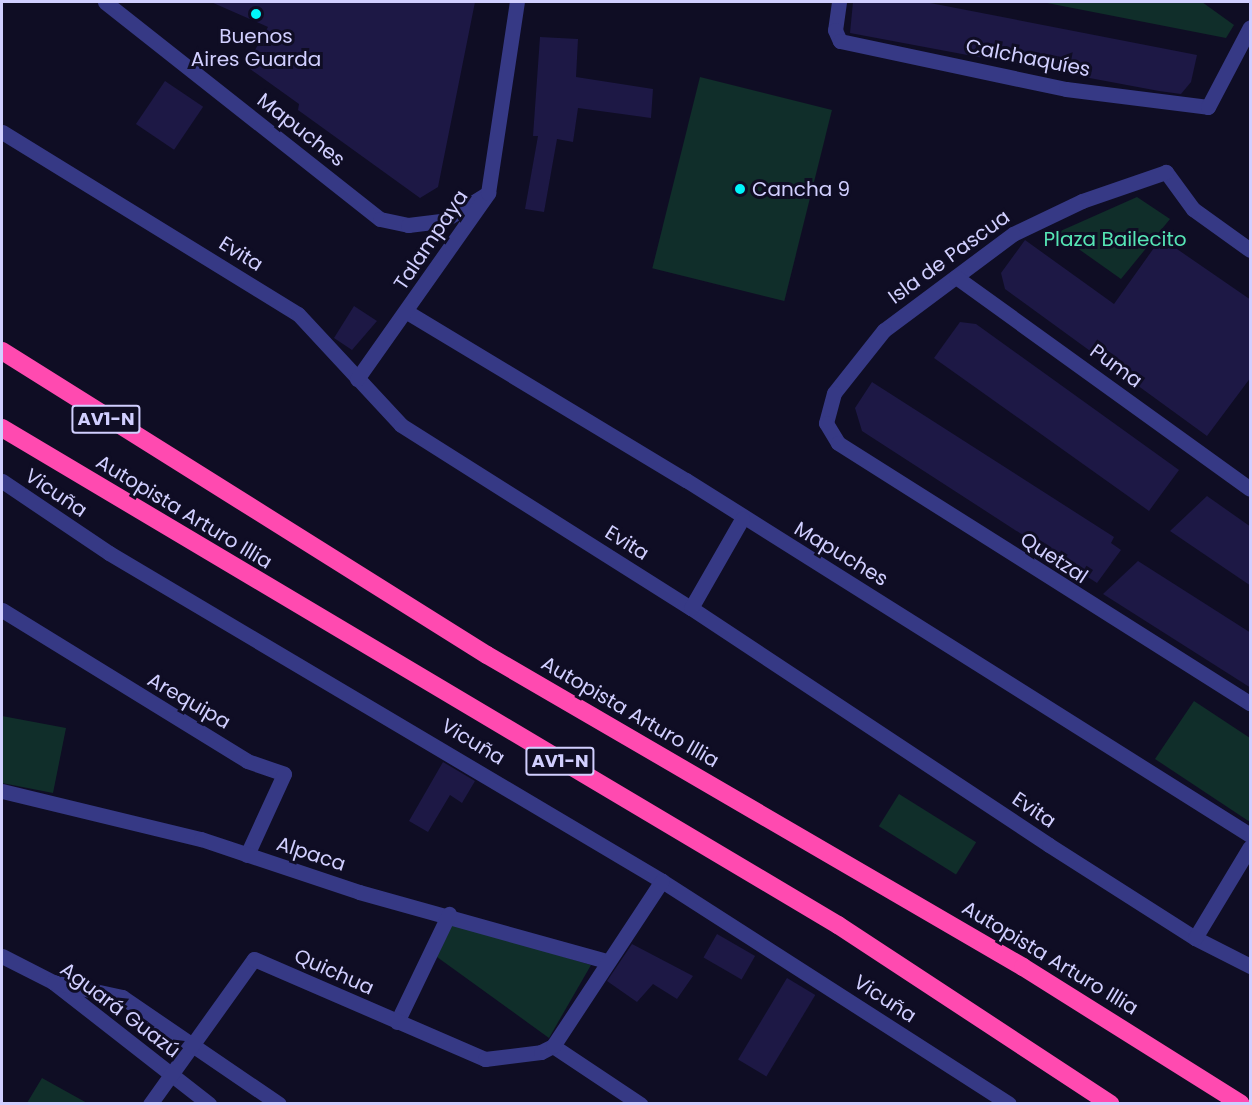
<!DOCTYPE html>
<html>
<head>
<meta charset="utf-8">
<style>
	body { margin:0 }
	#map { position:relative; width:1252px; height:1105px; overflow:hidden; background:#0f0d24; font-family:Poppins,sans-serif }
	div>[style] { position:absolute }
	.green>* { inset:0; background:#102e2a; transform-origin:0 0 }
	.building>* { inset:0; background:#1d1845; transform-origin:0 0 }
	.street>* { height:15px; margin:-7.5px; padding:0 7.5px; transform-origin:7.5px; border-radius:7.5px; background:#363985 }
	.highway>* { height:18px; margin:-9px; padding:0 9px; transform-origin:9px; border-radius:9px; background:#ff4ab0 }
	.dots>* { width:16px; height:16px; translate:-50% -50%; box-sizing:border-box; border:3px solid #0f0d24; border-radius:50% }
	span { translate:-50% -50%; white-space:nowrap; text-align:center; line-height:1.15; -webkit-text-stroke:6px #0f0d24; paint-order:stroke }
	.shield-label span { padding:2px 4px; background:#0f0d24; border:2px solid; border-radius:4px; -webkit-text-stroke-width:0 }
	.shield-label { font-size:18px; color:#d1cfff; font-weight:700 }
	.poi-label { font-size:20px; color:#d1cfff }
	.left { translate:0 -50%; text-align:left }
	.street-label { font-size:20px; color:#d1cfff }
	.park-label { font-size:20px; color:#56e5b5 }
	.frame { position:absolute; inset:0; border:3px solid #d1cfff; pointer-events:none }
</style>
</head>
<body>
<div id="map">
	<div class="green">
		<div style="clip-path:polygon(1042px 2px,1202px 2px,1234px 25px,1226px 38px)"></div>
		<div style="left:700px;top:77px;width:136px;height:197px;rotate:14deg"></div>
		<div style="clip-path:polygon(1137px 197px,1170px 219px,1121px 279px,1056px 233px)"></div>
		<div style="clip-path:polygon(1194px 701px,1250px 738px,1250px 822px,1155px 759px)"></div>
		<div style="clip-path:polygon(2px 716px,66px 728px,53px 793px,2px 783px)"></div>
		<div style="left:899px;top:794px;width:91px;height:38px;rotate:32deg"></div>
		<div style="clip-path:polygon(452px 923px,591px 965px,549px 1038px,437px 957px)"></div>
		<div style="clip-path:polygon(42px 1078px,87px 1103px,27px 1103px)"></div>
	</div>
	<div class="building">
		<div style="clip-path:polygon(211px 2px,475px 2px,438px 187px,420px 198px,298px 110px,299px 104px,246px 66px,268px 27px)"></div>
		<div style="clip-path:polygon(853px 2px,925px 2px,1197px 55px,1191px 82px,1181px 94px,1159px 91px,850px 33px)"></div>
		<div style="clip-path:polygon(540px 37px,578px 39px,576px 77px,653px 89px,651px 118px,578px 108px,573px 142px,557px 139px,544px 212px,525px 209px,538px 136px,533px 136px)"></div>
		<div style="left:165px;top:81px;width:46px;height:52px;rotate:34deg"></div>
		<div style="clip-path:polygon(1161px 238px,1251px 300px,1251px 377px,1207px 436px,1005px 289px,1001px 273px,1025px 240px,1114px 304px)"></div>
		<div style="clip-path:polygon(354px 306px,377px 321px,352px 350px,334px 338px)"></div>
		<div style="clip-path:polygon(960px 322px,976px 324px,1179px 470px,1149px 511px,934px 358px)"></div>
		<div style="clip-path:polygon(872px 382px,1114px 537px,1111px 543px,1121px 550px,1097px 583px,862px 431px,855px 408px)"></div>
		<div style="clip-path:polygon(1207px 496px,1251px 527px,1251px 586px,1170px 531px)"></div>
		<div style="clip-path:polygon(1138px 561px,1251px 633px,1251px 688px,1103px 594px)"></div>
		<div style="clip-path:polygon(443px 762px,475px 781px,462px 803px,450px 795px,428px 832px,409px 821px)"></div>
		<div style="left:717px;top:934px;width:44px;height:27px;rotate:30deg"></div>
		<div style="clip-path:polygon(632px 944px,693px 976px,677px 999px,653px 984px,637px 1002px,607px 981px)"></div>
		<div style="left:787px;top:978px;width:33px;height:95px;rotate:31deg"></div>
	</div>
	<div class="street">
		<div style="left:105px;top:2px;width:350px;rotate:38.3deg"></div>
		<div style="left:380px;top:219px;width:29px;rotate:12deg"></div>
		<div style="left:408px;top:225px;width:35px;rotate:-7deg"></div>
		<div style="left:443px;top:221px;width:53px;rotate:-31.9deg"></div>
		<div style="left:839px;top:2px;width:28px;rotate:98deg"></div>
		<div style="left:835px;top:30px;width:12px;rotate:66deg"></div>
		<div style="left:840px;top:41px;width:231px;rotate:12deg"></div>
		<div style="left:1066px;top:89px;width:143px;rotate:7.2deg"></div>
		<div style="left:1208px;top:107px;width:90px;rotate:-62.3deg"></div>
		<div style="left:2px;top:132px;width:347px;rotate:31.6deg"></div>
		<div style="left:298px;top:314px;width:151px;rotate:47.1deg"></div>
		<div style="left:401px;top:425px;width:343px;rotate:32.3deg"></div>
		<div style="left:691px;top:608px;width:429px;rotate:33.5deg"></div>
		<div style="left:1049px;top:845px;width:173px;rotate:32.5deg"></div>
		<div style="left:1195px;top:938px;width:62px;rotate:27deg"></div>
		<div style="left:1250px;top:250px;width:70px;rotate:-144.3deg"></div>
		<div style="left:1193px;top:209px;width:46px;rotate:-126.1deg"></div>
		<div style="left:1166px;top:172px;width:89px;rotate:161deg"></div>
		<div style="left:1082px;top:201px;width:76px;rotate:154.4deg"></div>
		<div style="left:1013px;top:234px;width:161px;rotate:143.3deg"></div>
		<div style="left:884px;top:330px;width:80px;rotate:128.4deg"></div>
		<div style="left:834px;top:393px;width:31px;rotate:105deg"></div>
		<div style="left:826px;top:423px;width:23px;rotate:59deg"></div>
		<div style="left:838px;top:443px;width:487px;rotate:32.3deg"></div>
		<div style="left:956px;top:277px;width:362px;rotate:35.8deg"></div>
		<div style="left:407px;top:312px;width:326px;rotate:31.1deg"></div>
		<div style="left:686px;top:480px;width:666px;rotate:32.19deg"></div>
		<div style="left:357px;top:379px;width:228px;rotate:-54.8deg"></div>
		<div style="left:488px;top:193px;width:193px;rotate:-81.4deg"></div>
		<div style="left:2px;top:481px;width:129px;rotate:33.9deg"></div>
		<div style="left:109px;top:553px;width:643px;rotate:30.67deg"></div>
		<div style="left:662px;top:881px;width:412px;rotate:32.7deg"></div>
		<div style="left:691px;top:608px;width:103px;rotate:-60.2deg"></div>
		<div style="left:2px;top:610px;width:288px;rotate:31.6deg"></div>
		<div style="left:247px;top:761px;width:39px;rotate:19deg"></div>
		<div style="left:284px;top:774px;width:89px;rotate:114.6deg"></div>
		<div style="left:2px;top:791px;width:205px;rotate:13.6deg"></div>
		<div style="left:201px;top:839px;width:167px;rotate:18.5deg"></div>
		<div style="left:359px;top:892px;width:256px;rotate:15.6deg"></div>
		<div style="left:1195px;top:938px;width:106px;rotate:-58.9deg"></div>
		<div style="left:2px;top:956px;width:57px;rotate:27deg"></div>
		<div style="left:53px;top:982px;width:198px;rotate:38deg"></div>
		<div style="left:53px;top:982px;width:71px;rotate:12.3deg"></div>
		<div style="left:122px;top:997px;width:190px;rotate:34.3deg"></div>
		<div style="left:397px;top:1022px;width:120px;rotate:-64.3deg"></div>
		<div style="left:553px;top:1046px;width:105px;rotate:33.7deg"></div>
		<div style="left:150px;top:1104px;width:178px;rotate:-54.4deg"></div>
		<div style="left:254px;top:959px;width:252px;rotate:23.4deg"></div>
		<div style="left:485px;top:1059px;width:56px;rotate:-7.1deg"></div>
		<div style="left:541px;top:1052px;width:13px;rotate:-27deg"></div>
		<div style="left:553px;top:1046px;width:198px;rotate:-56.6deg"></div>
	</div>
	<div class="highway">
		<div style="left:2px;top:351px;width:572px;rotate:32.08deg"></div>
		<div style="left:487px;top:655px;width:620px;rotate:30.2deg"></div>
		<div style="left:1023px;top:967px;width:257px;rotate:32.1deg"></div>
		<div style="left:2px;top:428px;width:973px;rotate:30.73deg"></div>
		<div style="left:838px;top:925px;width:326px;rotate:33.3deg"></div>
	</div>
	<div class="dots">
		<div style="left:256px;top:14px;background:#00f6fa"></div>
		<div style="left:740px;top:189px;background:#00f6fa"></div>
	</div>
	<div class="shield-label">
		<span style="left:106px;top:419px">AV1-N</span>
		<span style="left:560px;top:761px">AV1-N</span>
	</div>
	<div class="poi-label">
		<span style="left:256px;top:48px">Buenos<br>Aires Guarda</span>
		<span class="left" style="left:752px;top:189px">Cancha 9</span>
	</div>
	<div class="street-label">
		<span style="left:1028px;top:58px;rotate:11deg">Calchaquíes</span>
		<span style="left:301px;top:130px;rotate:38deg">Mapuches</span>
		<span style="left:431px;top:240px;rotate:-56deg">Talampaya</span>
		<span style="left:241px;top:254px;rotate:32deg">Evita</span>
		<span style="left:949px;top:257px;rotate:-36deg">Isla de Pascua</span>
		<span style="left:1116px;top:366px;rotate:36deg">Puma</span>
		<span style="left:56px;top:493px;rotate:34deg">Vicuña</span>
		<span style="left:184px;top:512px;rotate:31deg">Autopista Arturo Illia</span>
		<span style="left:627px;top:543px;rotate:32deg">Evita</span>
		<span style="left:841px;top:554px;rotate:31deg">Mapuches</span>
		<span style="left:1054px;top:558px;rotate:33deg">Quetzal</span>
		<span style="left:189px;top:701px;rotate:30deg">Arequipa</span>
		<span style="left:630px;top:712px;rotate:30deg">Autopista Arturo Illia</span>
		<span style="left:473px;top:742px;rotate:31deg">Vicuña</span>
		<span style="left:1034px;top:810px;rotate:34deg">Evita</span>
		<span style="left:311px;top:854px;rotate:18deg">Alpaca</span>
		<span style="left:1050px;top:958px;rotate:31deg">Autopista Arturo Illia</span>
		<span style="left:334px;top:972px;rotate:24deg">Quichua</span>
		<span style="left:885px;top:999px;rotate:33deg">Vicuña</span>
		<span style="left:120px;top:1010px;rotate:37deg">Aguará Guazú</span>
	</div>
	<div class="park-label">
		<span style="left:1115px;top:239px">Plaza Bailecito</span>
	</div>
	<div class="frame"></div>
</div>
</body>
</html>
